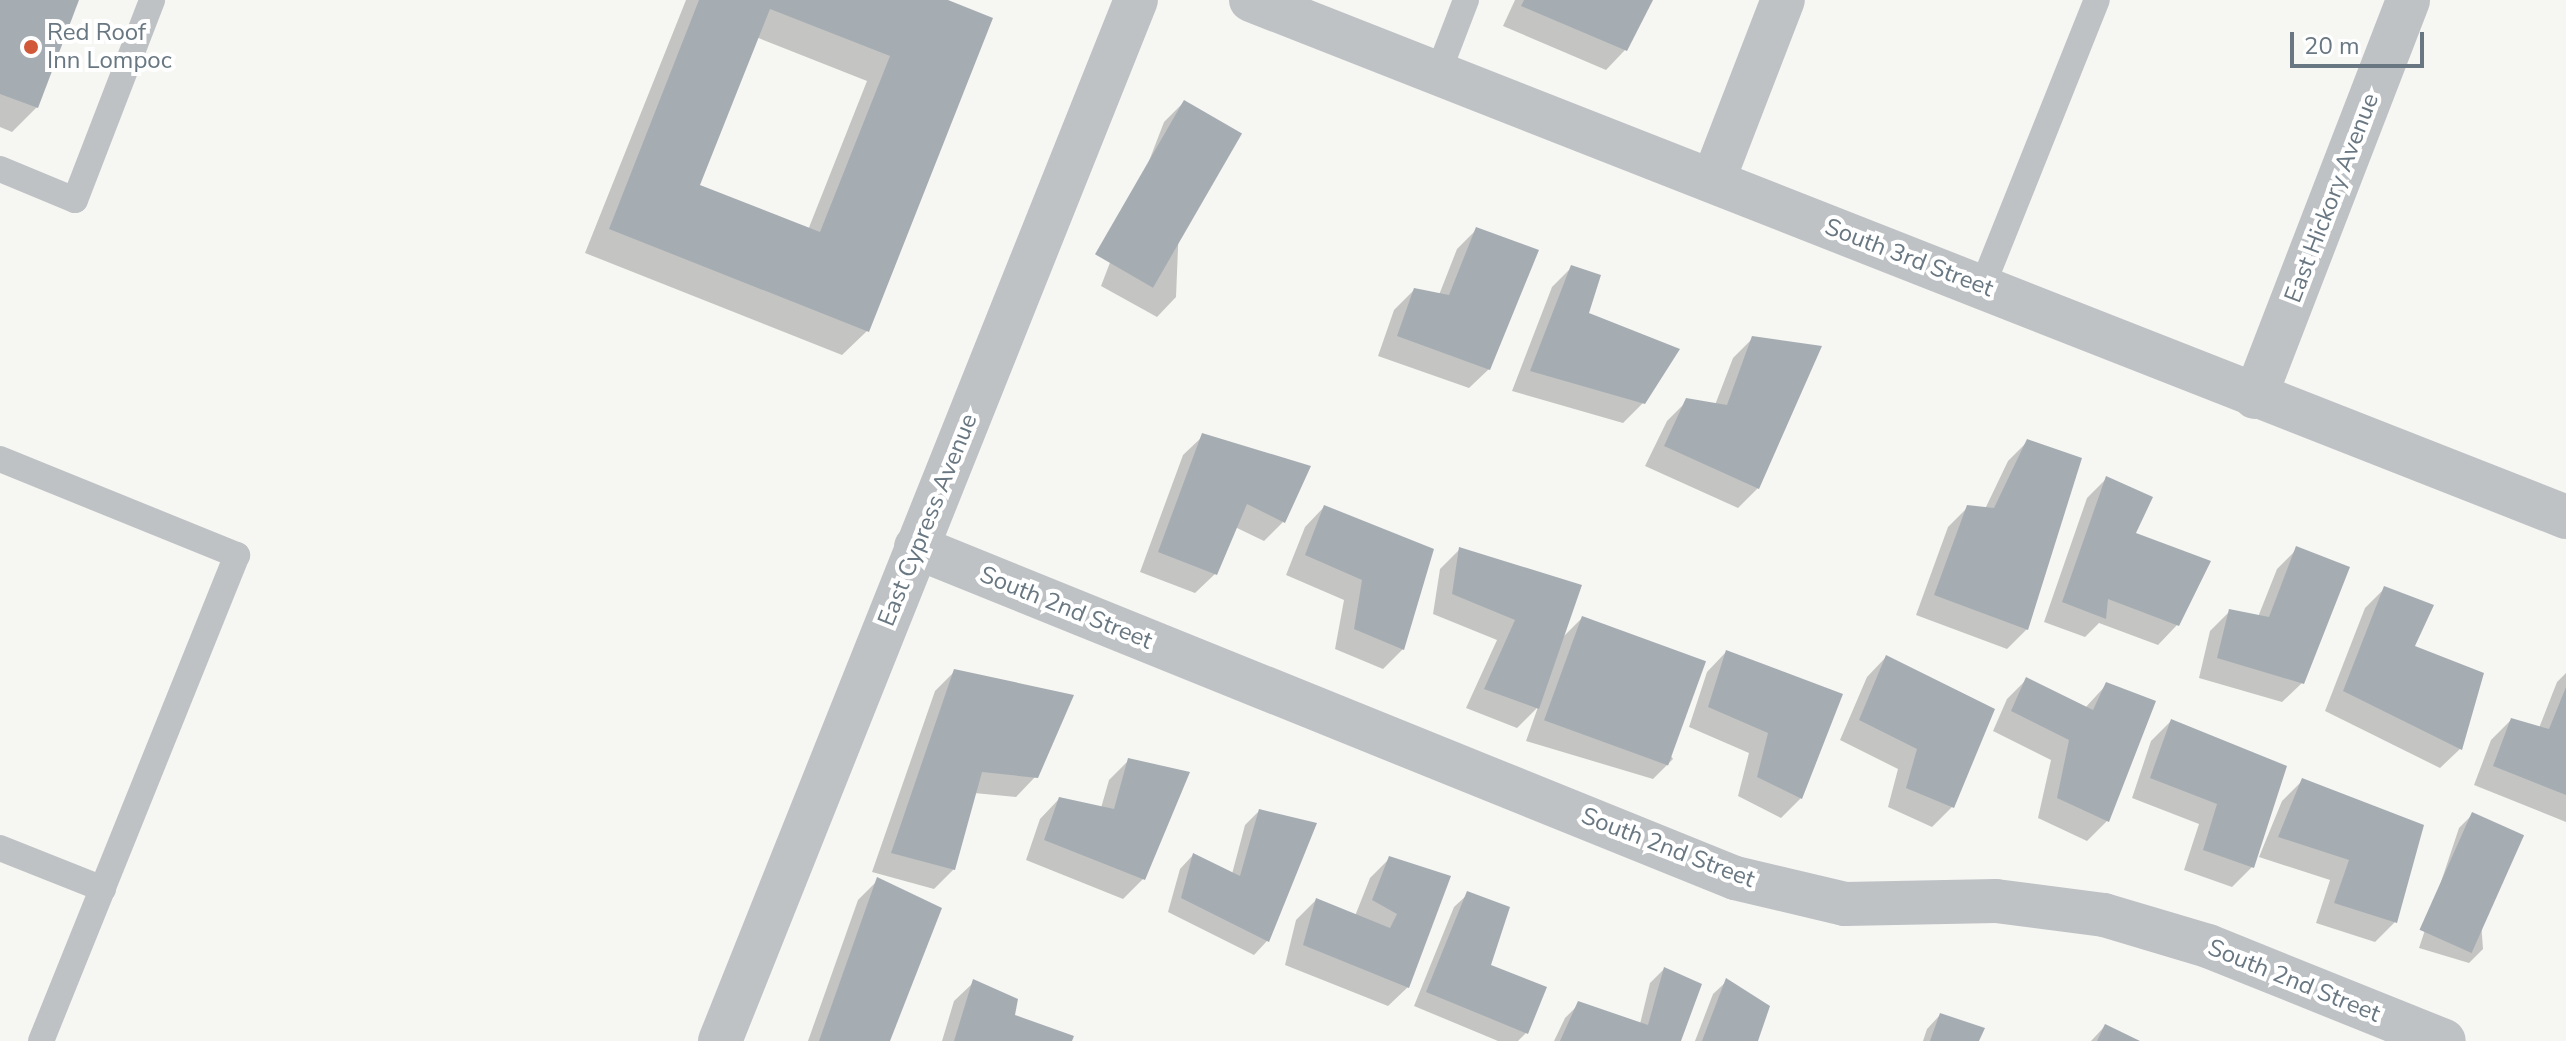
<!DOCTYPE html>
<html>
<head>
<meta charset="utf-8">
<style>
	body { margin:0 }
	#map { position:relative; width:2566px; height:1041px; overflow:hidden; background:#f6f6f3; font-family:"Nunito Sans",sans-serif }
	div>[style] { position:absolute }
	.shadow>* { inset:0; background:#0003 }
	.building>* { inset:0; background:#a6adb2; transform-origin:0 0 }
	.service>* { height:26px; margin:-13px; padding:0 13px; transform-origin:13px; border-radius:13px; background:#bec2c5 }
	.minor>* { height:44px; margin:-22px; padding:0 22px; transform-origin:22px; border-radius:22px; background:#bec2c5 }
	.tertiary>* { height:44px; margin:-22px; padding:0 22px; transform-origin:22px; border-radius:22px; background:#bec2c5 }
	.dots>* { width:22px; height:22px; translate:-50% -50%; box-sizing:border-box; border:4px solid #fff; border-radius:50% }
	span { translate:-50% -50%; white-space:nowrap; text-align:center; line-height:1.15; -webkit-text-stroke:8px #fff; paint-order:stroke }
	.poi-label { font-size:24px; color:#687781 }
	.left { translate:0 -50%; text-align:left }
	.street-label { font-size:24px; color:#687781 }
	.scale { position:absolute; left:2290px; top:32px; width:134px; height:36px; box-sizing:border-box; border:4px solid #687781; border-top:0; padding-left:10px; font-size:24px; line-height:28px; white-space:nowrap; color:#687781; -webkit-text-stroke:6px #fff; paint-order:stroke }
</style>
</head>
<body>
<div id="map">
	<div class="shadow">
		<div style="clip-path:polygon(0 0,77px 0,37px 107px,12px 132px,0 127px)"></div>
		<div style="clip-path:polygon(evenodd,686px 0,943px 0,867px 331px,842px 355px,585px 253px,686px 0,756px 37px,867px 81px,808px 230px,697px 186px,756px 37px)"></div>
		<div style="clip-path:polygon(1515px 0,1651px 0,1625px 50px,1606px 70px,1503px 26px)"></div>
		<div style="clip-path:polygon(1184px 102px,1176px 297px,1157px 317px,1101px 286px,1164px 122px)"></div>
		<div style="clip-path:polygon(1477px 229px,1489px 369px,1469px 388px,1378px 356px,1394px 310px,1414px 290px,1439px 295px,1457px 249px)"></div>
		<div style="clip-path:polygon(1572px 267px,1587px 314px,1643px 403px,1623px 423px,1512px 391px,1552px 287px)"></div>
		<div style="clip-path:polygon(1753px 338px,1758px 488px,1738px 508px,1645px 466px,1667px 421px,1687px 401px,1715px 405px,1733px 358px)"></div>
		<div style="clip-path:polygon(1203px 436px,1283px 522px,1264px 541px,1235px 527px,1215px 574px,1195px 593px,1140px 572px,1183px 455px)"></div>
		<div style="clip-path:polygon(2028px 441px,2027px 629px,2007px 649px,1916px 615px,1948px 527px,1968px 507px,1985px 509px,2008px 461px)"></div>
		<div style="clip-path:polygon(2107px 478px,2177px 625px,2158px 645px,2099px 623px,2085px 637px,2044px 622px,2087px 498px)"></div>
		<div style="clip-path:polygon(1324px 507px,1403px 649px,1383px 669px,1335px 649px,1344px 600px,1286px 575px,1305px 527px)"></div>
		<div style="clip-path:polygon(1460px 549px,1561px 639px,1582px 618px,1673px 759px,1653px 779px,1526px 741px,1538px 707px,1517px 728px,1466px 708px,1497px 640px,1433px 614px,1440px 569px)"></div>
		<div style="clip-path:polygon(2297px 549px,2302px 683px,2282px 702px,2199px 678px,2210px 631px,2229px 612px,2258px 617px,2277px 569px)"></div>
		<div style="clip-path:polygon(2385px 588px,2460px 749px,2440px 768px,2325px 711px,2365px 608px)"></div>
		<div style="clip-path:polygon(1726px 652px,1840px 695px,1801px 798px,1781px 818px,1738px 796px,1749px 753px,1689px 727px,1707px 672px)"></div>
		<div style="clip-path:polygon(1886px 657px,1992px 710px,1952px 807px,1932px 827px,1888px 807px,1898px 769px,1840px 740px,1867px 677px)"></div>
		<div style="clip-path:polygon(955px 671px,1036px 776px,1016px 797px,974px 793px,954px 869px,934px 889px,872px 872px,935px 691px)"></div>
		<div style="clip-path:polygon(2566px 673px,2566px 822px,2474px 785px,2491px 740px,2511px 720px,2539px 728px,2557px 682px)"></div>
		<div style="clip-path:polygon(2027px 679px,2085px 708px,2107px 684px,2153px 702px,2107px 821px,2087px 841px,2038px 818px,2051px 760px,1993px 731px,2007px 699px)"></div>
		<div style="clip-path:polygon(2171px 721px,2252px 867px,2232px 887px,2184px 870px,2199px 824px,2132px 798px,2151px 741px)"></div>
		<div style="clip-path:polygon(1129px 760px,1143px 879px,1123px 899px,1026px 860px,1040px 819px,1059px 799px,1101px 808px,1109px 780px)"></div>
		<div style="clip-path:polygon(2302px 781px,2395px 922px,2375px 942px,2316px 923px,2330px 880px,2259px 857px,2282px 801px)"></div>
		<div style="clip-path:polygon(1259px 811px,1315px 824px,1267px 941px,1254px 955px,1168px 912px,1180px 869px,1193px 855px,1232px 874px,1245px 825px)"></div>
		<div style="clip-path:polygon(2473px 814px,2483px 949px,2469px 963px,2419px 948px,2459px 828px)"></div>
		<div style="clip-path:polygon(1390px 858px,1408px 987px,1388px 1006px,1285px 965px,1296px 920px,1316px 900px,1355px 916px,1370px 878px)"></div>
		<div style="clip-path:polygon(878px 880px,888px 1041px,808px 1041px,858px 900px)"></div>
		<div style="clip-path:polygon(1468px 894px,1489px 966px,1544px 988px,1526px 1033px,1518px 1041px,1498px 1041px,1414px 1006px,1454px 907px)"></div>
		<div style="clip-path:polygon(1664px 969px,1679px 1041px,1554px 1041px,1565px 1018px,1579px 1004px,1640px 1024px,1650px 983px)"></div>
		<div style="clip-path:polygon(1727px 981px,1756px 1041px,1695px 1041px,1713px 994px)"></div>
		<div style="clip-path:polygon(974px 982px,1013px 1016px,1069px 1041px,942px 1041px,954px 1001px)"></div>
		<div style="clip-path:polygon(1940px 1015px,1977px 1041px,1923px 1041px,1927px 1029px)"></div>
		<div style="clip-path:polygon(2105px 1026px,2136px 1041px,2091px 1041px)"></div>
	</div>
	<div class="building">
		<div style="clip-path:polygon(0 0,79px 0,38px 108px,0 94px)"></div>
		<div style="clip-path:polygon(evenodd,699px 0,948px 0,993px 18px,869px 332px,609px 229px,699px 0,770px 9px,890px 56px,820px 232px,700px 185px,770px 9px)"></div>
		<div style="clip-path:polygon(1524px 0,1653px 0,1627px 51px,1521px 6px)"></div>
		<div style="left:1184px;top:100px;width:67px;height:178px;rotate:30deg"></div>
		<div style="clip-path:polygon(1476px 227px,1539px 250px,1490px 370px,1397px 336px,1414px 288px,1449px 295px)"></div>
		<div style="clip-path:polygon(1571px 265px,1601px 275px,1589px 313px,1680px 349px,1645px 404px,1530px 371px)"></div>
		<div style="clip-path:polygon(1752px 336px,1822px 346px,1759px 489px,1664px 446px,1686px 398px,1727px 405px)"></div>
		<div style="clip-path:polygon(1202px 433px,1311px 466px,1285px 523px,1247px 504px,1217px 575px,1158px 552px)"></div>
		<div style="clip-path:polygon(2027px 439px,2082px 458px,2028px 630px,1934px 595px,1967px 505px,1994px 508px)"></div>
		<div style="clip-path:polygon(2106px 476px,2153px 497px,2136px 533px,2211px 561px,2179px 626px,2108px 599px,2106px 619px,2062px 602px)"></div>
		<div style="clip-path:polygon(1324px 505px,1434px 549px,1404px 650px,1354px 629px,1362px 580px,1305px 555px)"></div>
		<div style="clip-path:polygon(2296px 546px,2350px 567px,2304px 684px,2217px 658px,2229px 609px,2269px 617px)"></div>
		<div style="clip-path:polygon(1459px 547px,1582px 585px,1539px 709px,1484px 689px,1515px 620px,1452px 594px)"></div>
		<div style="clip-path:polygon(2384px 586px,2434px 605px,2415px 646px,2484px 673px,2462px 750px,2343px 691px)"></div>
		<div style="left:1582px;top:616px;width:132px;height:111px;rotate:20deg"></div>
		<div style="clip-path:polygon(1726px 650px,1843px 694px,1802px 799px,1757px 777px,1768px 733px,1708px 707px)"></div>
		<div style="clip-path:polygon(1886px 655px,1995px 709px,1954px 808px,1906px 788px,1917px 749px,1859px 720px)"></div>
		<div style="clip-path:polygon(954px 669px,1074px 695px,1038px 778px,982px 772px,955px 870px,891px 853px)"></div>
		<div style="clip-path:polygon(2026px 677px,2093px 710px,2106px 682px,2156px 701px,2109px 822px,2057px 798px,2069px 740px,2011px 711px)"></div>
		<div style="clip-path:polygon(2566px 687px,2566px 795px,2493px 766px,2511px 718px,2549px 729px)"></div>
		<div style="clip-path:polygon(2171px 719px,2287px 766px,2254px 868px,2203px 850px,2217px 804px,2150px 778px)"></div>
		<div style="clip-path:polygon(1128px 758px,1190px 772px,1145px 880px,1044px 840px,1059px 797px,1114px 809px)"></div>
		<div style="clip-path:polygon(2302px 778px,2424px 825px,2397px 923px,2334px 903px,2349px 860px,2278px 837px)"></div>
		<div style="clip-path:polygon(1259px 809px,1317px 823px,1269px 942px,1181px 898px,1193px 853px,1240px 876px)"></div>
		<div style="left:2472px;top:812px;width:57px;height:129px;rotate:24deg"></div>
		<div style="clip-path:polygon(1389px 856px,1451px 876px,1409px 988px,1303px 945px,1316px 898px,1390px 928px,1397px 914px,1372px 900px)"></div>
		<div style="clip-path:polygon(877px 877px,942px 908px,890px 1041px,819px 1041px)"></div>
		<div style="clip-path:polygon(1467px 891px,1510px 907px,1491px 965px,1547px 987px,1528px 1034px,1426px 992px)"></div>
		<div style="clip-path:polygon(1664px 967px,1702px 984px,1681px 1041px,1560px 1041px,1578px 1001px,1648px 1025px)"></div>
		<div style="clip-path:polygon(1726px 978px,1770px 1006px,1758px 1041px,1702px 1041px)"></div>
		<div style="clip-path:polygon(973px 979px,1018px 999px,1015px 1015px,1074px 1036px,1072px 1041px,954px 1041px)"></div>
		<div style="clip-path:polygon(1940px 1013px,1985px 1028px,1979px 1041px,1930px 1041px)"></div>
		<div style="clip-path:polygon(2105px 1024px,2140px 1041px,2097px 1041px)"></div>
	</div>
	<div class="service">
		<div style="left:1438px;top:73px;width:78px;rotate:-69deg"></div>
		<div style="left:0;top:169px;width:81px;rotate:22.5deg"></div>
		<div style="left:75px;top:200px;width:214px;rotate:-68.9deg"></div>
		<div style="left:1982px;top:287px;width:309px;rotate:-68.2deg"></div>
		<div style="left:0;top:459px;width:256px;rotate:22.1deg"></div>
		<div style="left:237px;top:555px;width:524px;rotate:111.96deg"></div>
		<div style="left:0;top:848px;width:111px;rotate:21.7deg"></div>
	</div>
	<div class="minor">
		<div style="left:1251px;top:0;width:1413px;rotate:21.46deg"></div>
		<div style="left:1713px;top:181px;width:194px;rotate:-68.9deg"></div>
		<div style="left:2255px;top:397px;width:425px;rotate:-68.9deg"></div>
		<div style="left:916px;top:547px;width:883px;rotate:22.01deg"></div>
		<div style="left:1735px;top:878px;width:113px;rotate:13.3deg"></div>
		<div style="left:1845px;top:904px;width:151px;rotate:-1.1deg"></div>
		<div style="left:1996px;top:901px;width:109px;rotate:7.4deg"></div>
		<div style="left:2104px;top:915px;width:109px;rotate:16.6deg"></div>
		<div style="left:2208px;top:946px;width:254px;rotate:21.9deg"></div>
	</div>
	<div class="tertiary">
		<div style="left:720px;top:1041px;width:1121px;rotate:-68.22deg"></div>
	</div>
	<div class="dots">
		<div style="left:31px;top:47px;background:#d15939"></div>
	</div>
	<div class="poi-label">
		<span class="left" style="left:47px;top:47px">Red Roof<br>Inn Lompoc</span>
	</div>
	<div class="street-label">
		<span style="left:2332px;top:198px;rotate:-69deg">East Hickory Avenue</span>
		<span style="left:1909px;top:258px;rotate:21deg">South 3rd Street</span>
		<span style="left:928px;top:520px;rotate:-68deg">East Cypress Avenue</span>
		<span style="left:1066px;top:608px;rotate:22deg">South 2nd Street</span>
		<span style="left:1668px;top:848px;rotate:21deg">South 2nd Street</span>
		<span style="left:2294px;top:981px;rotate:22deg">South 2nd Street</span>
	</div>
	<div class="scale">20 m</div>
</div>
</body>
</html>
